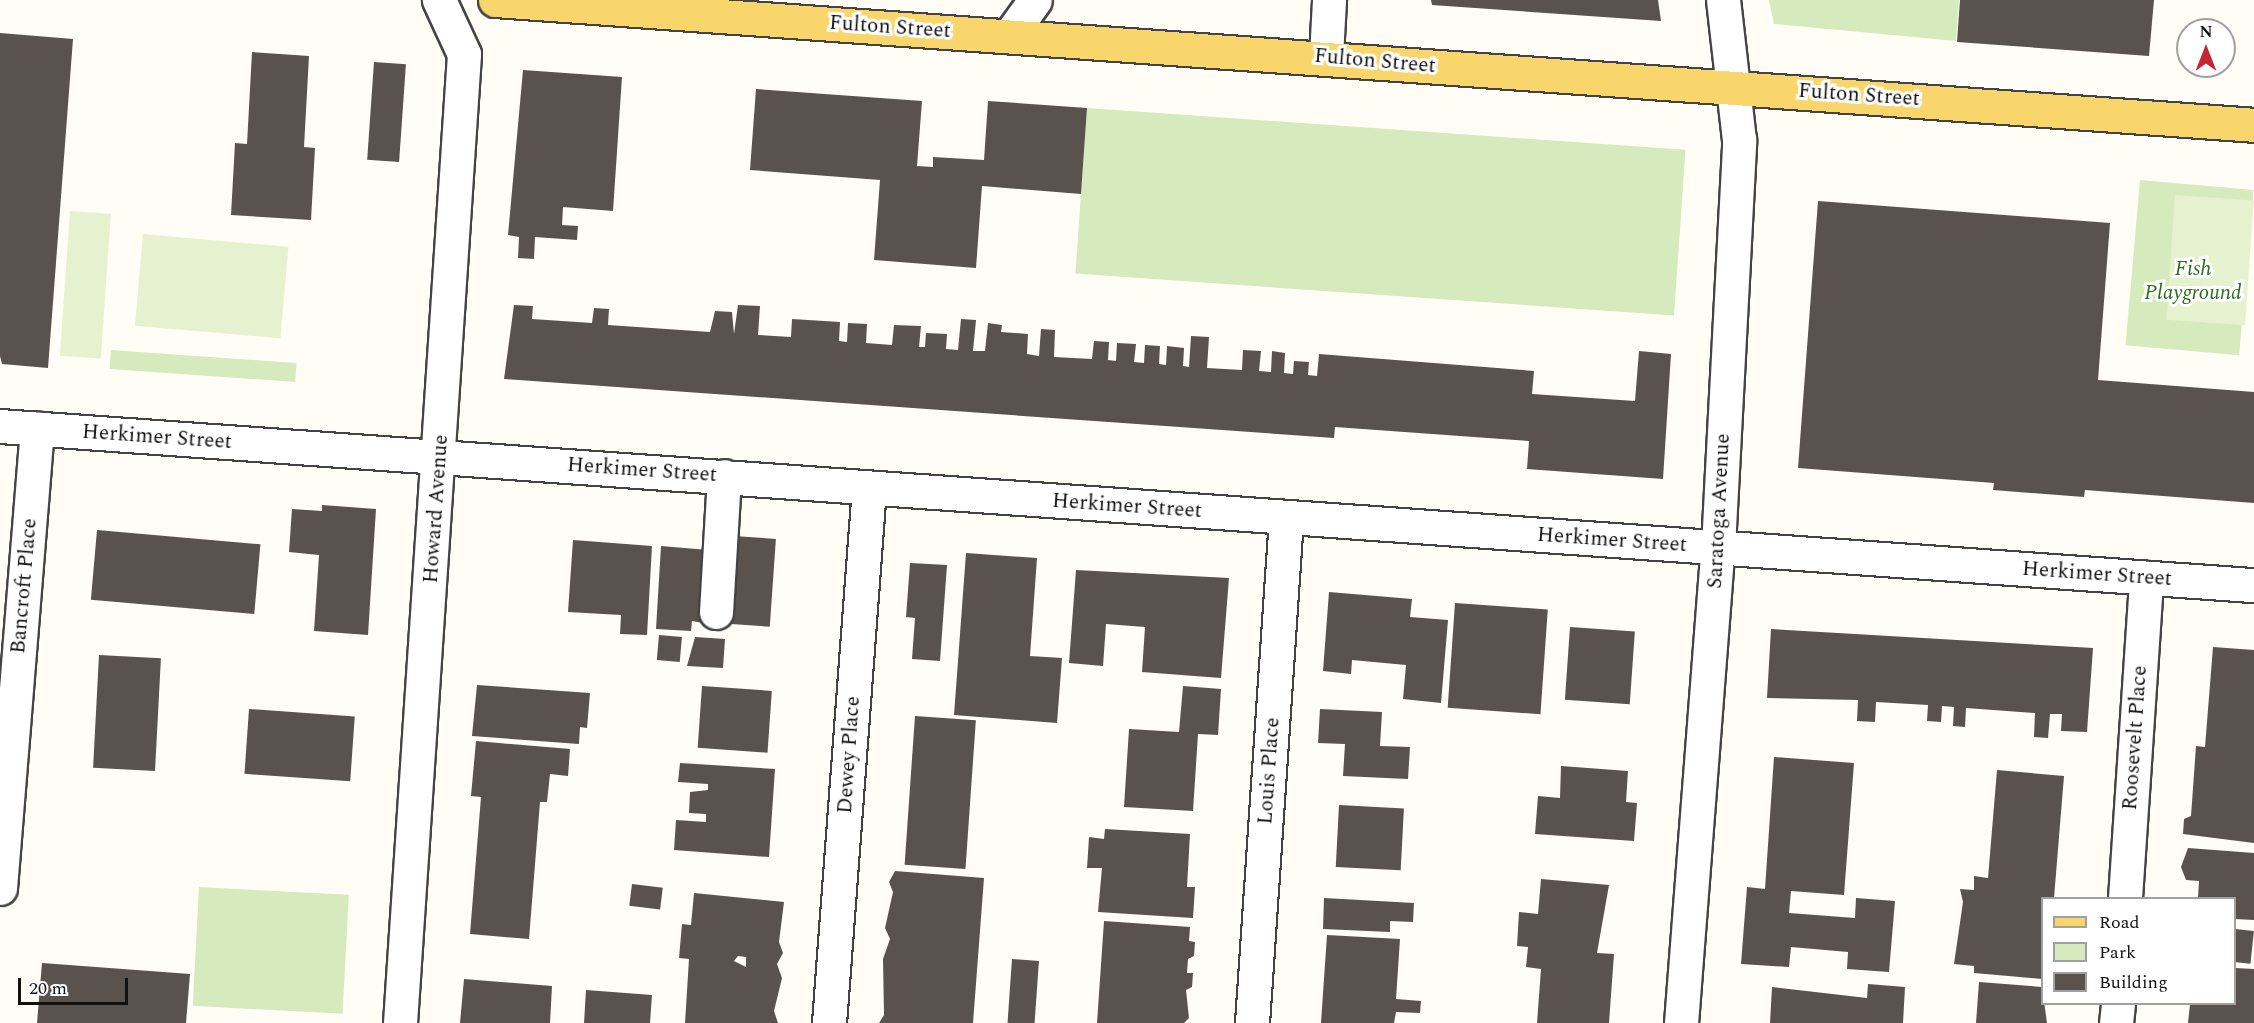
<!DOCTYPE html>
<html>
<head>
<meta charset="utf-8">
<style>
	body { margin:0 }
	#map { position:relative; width:2254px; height:1023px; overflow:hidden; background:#fffdf5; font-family:Spectral,serif }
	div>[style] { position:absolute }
	.green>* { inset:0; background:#d5ebbd; transform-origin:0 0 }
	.pitch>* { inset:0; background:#e6f2cf; transform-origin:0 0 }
	.building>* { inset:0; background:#5a524d; transform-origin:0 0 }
	.roads { filter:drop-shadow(2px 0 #444) drop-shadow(-2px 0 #444) drop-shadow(0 2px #444) drop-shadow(0 -2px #444) }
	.minor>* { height:33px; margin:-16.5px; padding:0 16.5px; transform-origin:16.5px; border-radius:16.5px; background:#fff }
	.major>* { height:33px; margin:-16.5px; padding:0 16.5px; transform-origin:16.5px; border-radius:16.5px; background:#f9d66b }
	span { translate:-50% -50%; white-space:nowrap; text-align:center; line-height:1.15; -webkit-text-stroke:6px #fff; paint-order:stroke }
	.street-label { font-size:21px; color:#111 }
	.park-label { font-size:21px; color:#2f6b1f; font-style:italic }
	.legend { position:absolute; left:2041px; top:897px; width:195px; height:108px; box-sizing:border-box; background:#fff; border:2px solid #a0a0a0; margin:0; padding:8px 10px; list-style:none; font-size:18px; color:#111 }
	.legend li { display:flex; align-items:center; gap:12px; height:30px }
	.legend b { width:30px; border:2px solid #a0a0a0 }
	.north { position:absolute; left:2176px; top:18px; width:60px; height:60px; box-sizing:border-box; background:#fff; border:2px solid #a0a0a0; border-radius:50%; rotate:0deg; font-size:16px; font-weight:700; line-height:24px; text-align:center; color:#111 }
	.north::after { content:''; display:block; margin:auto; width:21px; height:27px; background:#c4262e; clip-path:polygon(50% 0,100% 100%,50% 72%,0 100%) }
	.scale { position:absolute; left:18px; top:978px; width:110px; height:27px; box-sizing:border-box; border:3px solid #111; border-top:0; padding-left:8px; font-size:18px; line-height:21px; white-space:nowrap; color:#111; -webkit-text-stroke:4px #fff; paint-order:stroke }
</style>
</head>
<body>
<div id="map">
	<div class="green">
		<div style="clip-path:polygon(1769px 0,1959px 0,1956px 41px,1774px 24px)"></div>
		<div style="left:1087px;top:108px;width:600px;height:166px;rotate:4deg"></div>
		<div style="left:2140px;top:180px;width:114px;height:166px;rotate:5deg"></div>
		<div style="left:111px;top:350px;width:186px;height:19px;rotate:4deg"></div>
		<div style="left:199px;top:887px;width:150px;height:119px;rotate:3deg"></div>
	</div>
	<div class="pitch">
		<div style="left:2175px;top:195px;width:79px;height:125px;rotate:4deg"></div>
		<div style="left:70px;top:211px;width:41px;height:145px;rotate:4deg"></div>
		<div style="left:143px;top:234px;width:146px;height:92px;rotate:5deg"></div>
	</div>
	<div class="building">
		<div style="clip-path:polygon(1431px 0,1658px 0,1661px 21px,1432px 5px)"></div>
		<div style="clip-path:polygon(1960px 0,2154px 0,2149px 56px,1957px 42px)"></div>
		<div style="clip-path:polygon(0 33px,73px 39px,48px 368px,2px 364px,0 356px)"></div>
		<div style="clip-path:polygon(252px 52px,309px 56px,304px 147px,315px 148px,311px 220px,231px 215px,235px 143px,247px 144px)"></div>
		<div style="left:374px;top:62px;width:32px;height:98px;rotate:4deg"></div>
		<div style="clip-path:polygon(523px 70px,622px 77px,613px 211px,563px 207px,562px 225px,578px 226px,577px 240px,535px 237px,534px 259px,518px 258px,519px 237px,508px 235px)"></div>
		<div style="clip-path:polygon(756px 89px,922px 101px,917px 166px,933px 167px,933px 157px,984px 160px,988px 101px,1087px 108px,1081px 194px,982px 186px,976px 268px,874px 260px,880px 180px,750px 170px)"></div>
		<div style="clip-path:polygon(1818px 201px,2110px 223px,2098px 380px,2254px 392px,2254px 503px,2085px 490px,2084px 497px,1993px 490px,1994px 483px,1798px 468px)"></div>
		<div style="clip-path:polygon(514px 305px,533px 306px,532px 319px,592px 323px,594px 308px,609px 309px,608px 325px,710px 332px,715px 311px,732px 312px,734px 334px,738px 305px,760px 306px,758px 335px,791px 337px,792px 319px,840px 322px,839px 341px,847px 342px,848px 323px,867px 324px,866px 343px,892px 345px,894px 325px,921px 326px,919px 347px,925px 347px,926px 333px,947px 334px,946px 349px,958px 350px,961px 319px,976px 320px,973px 351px,985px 351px,988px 323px,1002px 325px,1001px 332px,1028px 334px,1027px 354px,1039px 356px,1041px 329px,1055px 330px,1054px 357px,1092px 359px,1094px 341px,1109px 342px,1108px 360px,1116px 361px,1117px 343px,1136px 344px,1134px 362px,1144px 363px,1145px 345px,1160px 346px,1159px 364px,1166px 365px,1167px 346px,1184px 348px,1183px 366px,1189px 367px,1191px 336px,1209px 337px,1207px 368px,1242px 370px,1243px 350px,1261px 351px,1259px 371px,1271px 372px,1272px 351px,1285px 353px,1284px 373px,1293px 374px,1294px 361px,1309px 362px,1308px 375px,1317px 376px,1319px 354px,1534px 371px,1532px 394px,1635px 401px,1639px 351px,1671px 354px,1663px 479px,1527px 469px,1529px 441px,1335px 427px,1334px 438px,504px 379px)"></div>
		<div style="clip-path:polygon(322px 505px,376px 509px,368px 635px,314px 631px,319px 555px,289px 552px,292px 509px,322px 511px)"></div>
		<div style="left:97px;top:530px;width:164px;height:70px;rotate:5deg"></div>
		<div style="left:734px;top:536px;width:42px;height:88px;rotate:4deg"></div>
		<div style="clip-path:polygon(573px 540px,652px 546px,647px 635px,620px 634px,621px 615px,568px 612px)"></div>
		<div style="clip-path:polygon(661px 546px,708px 550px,703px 623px,692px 621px,691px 631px,656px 629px)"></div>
		<div style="clip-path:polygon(966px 553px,1037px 558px,1030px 656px,1062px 658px,1057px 723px,954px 715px)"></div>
		<div style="clip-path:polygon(910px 563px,947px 565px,940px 661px,912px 659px,915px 618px,906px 617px)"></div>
		<div style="clip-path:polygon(1076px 570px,1229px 578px,1221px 678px,1142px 672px,1145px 627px,1106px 624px,1103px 666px,1069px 663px)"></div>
		<div style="clip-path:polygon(1329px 592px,1412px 599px,1410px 617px,1448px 620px,1441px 703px,1403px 699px,1406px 665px,1352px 660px,1351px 674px,1323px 671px)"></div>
		<div style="left:1455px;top:603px;width:93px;height:105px;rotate:4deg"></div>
		<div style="left:1570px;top:627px;width:65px;height:73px;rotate:4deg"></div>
		<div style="clip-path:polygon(1771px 629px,2093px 648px,2087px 732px,2061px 731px,2062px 714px,2050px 714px,2048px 738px,2034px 737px,2035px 713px,1966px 708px,1965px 727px,1953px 726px,1954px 707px,1942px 706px,1941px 722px,1927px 721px,1928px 705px,1876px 702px,1875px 722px,1857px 721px,1858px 700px,1767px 698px)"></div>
		<div style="left:659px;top:635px;width:23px;height:25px;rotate:5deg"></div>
		<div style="clip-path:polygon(695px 637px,725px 639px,723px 668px,687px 666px)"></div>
		<div style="clip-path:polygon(2213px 647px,2254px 650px,2254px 843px,2183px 834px,2184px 819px,2191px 816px,2196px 746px,2205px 747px)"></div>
		<div style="left:99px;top:655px;width:62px;height:113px;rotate:3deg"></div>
		<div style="clip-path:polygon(477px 685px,590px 693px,587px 728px,580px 727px,579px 744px,472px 736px)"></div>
		<div style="left:702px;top:686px;width:70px;height:62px;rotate:4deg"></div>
		<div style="clip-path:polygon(1183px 686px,1221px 689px,1218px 735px,1198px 734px,1193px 811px,1124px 807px,1129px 729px,1179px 732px)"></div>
		<div style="left:249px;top:709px;width:106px;height:65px;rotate:4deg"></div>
		<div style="clip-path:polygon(1320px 709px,1382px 712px,1380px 746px,1410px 747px,1408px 779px,1343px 776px,1345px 744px,1318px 743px)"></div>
		<div style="left:915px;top:716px;width:61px;height:149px;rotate:4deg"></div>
		<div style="clip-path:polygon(476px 741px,570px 749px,568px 776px,550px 774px,547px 802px,540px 802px,529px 939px,470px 934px,481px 797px,471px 796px)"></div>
		<div style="clip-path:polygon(1774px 757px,1854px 763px,1844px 895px,1791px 891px,1789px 913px,1855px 918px,1856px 898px,1895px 901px,1889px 972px,1847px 969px,1848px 952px,1791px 947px,1789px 967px,1741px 964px,1747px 887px,1765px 889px)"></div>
		<div style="clip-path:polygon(680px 763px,775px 769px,769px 857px,674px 850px,676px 820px,706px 822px,706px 814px,689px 813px,690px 792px,708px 790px,708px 784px,678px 782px)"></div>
		<div style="clip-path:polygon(1561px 766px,1628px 771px,1626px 802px,1637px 803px,1634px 841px,1535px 834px,1538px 796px,1560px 798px)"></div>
		<div style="clip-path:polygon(1997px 770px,2064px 776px,2054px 898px,2042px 898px,2042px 979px,1974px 973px,1974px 966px,1954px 964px,1963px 902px,1960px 889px,1974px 890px,1974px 876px,1988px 878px)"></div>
		<div style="left:1339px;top:805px;width:65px;height:62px;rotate:3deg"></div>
		<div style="clip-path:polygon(1105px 829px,1190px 834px,1187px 887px,1195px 887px,1193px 918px,1098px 912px,1102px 868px,1087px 868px,1088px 853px,1089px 837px,1104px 839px)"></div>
		<div style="clip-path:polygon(2188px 848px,2254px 853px,2254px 920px,2235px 919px,2235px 898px,2198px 898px,2199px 881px,2186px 880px,2181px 867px)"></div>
		<div style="clip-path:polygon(895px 871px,984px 878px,973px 1023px,879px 1023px,884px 1015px,883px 959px,890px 939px,885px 928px,893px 892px,889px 882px)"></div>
		<div style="clip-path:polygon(1541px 879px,1609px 885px,1597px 953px,1614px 954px,1609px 1023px,1537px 1023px,1541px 969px,1526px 967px,1528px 947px,1517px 946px,1519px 912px,1538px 914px)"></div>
		<div style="left:632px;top:884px;width:31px;height:22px;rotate:7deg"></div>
		<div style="clip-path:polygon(evenodd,694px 893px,784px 902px,779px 942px,783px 953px,777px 964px,782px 978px,774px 1011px,778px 1023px,685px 1023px,689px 959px,679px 958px,682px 924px,691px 925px,694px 893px,738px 956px,746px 957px,746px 967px,734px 961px,738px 956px)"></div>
		<div style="clip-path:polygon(1324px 898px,1414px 903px,1413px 922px,1390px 921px,1390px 932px,1323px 929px)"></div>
		<div style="clip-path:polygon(1104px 921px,1190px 927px,1189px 941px,1195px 942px,1194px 956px,1188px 959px,1187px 973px,1193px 973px,1192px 987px,1186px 990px,1189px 1018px,1184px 1023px,1097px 1023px)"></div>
		<div style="left:2235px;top:929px;width:19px;height:33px;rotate:6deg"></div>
		<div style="clip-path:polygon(1327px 935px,1400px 939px,1396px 999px,1421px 1001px,1420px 1013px,1396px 1012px,1394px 1023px,1321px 1023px)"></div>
		<div style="left:1012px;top:959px;width:27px;height:64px;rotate:4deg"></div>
		<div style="clip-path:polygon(42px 963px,190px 974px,186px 1023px,37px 1023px)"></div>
		<div style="clip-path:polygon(2235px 968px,2254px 969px,2254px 1023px,2188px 1023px,2190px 1004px,2235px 1004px)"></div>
		<div style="clip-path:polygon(464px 979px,552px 986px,550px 1023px,460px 1023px)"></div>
		<div style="clip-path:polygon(1979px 982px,2042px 987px,2047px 1023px,1976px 1023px)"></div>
		<div style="clip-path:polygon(1868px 984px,1905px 987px,1903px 1023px,1770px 1023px,1772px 987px,1867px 998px)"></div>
		<div style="clip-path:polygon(586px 990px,652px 995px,650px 1023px,584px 1023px)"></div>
	</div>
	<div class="roads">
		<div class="minor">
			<div style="left:1009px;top:36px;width:44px;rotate:-54.2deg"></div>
			<div style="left:1326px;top:56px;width:56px;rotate:-86.9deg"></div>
			<div style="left:0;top:426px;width:2260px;rotate:4.04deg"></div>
			<div style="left:716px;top:612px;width:136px;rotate:-86.6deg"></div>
			<div style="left:0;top:888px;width:461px;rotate:-85.4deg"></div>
			<div style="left:2125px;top:898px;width:321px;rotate:-86.2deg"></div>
			<div style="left:400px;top:1023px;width:971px;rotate:-86.22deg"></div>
			<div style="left:464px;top:54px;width:60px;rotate:-114.8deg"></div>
			<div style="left:829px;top:1023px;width:537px;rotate:-85.73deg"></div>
			<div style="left:1252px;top:1023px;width:506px;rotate:-86.15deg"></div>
			<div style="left:1681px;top:1023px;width:477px;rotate:-85.6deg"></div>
			<div style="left:1718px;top:547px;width:408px;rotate:-87deg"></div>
			<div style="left:1739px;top:140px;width:141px;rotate:-96.5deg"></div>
			<div style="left:2116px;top:1023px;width:19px;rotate:-84deg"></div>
		</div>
		<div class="major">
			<div style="left:495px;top:0;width:1763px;rotate:4.06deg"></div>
		</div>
	</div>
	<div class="street-label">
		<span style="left:890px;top:27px;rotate:4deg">Fulton Street</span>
		<span style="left:1375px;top:61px;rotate:5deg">Fulton Street</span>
		<span style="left:1859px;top:95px;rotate:4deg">Fulton Street</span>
		<span style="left:157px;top:437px;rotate:4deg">Herkimer Street</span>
		<span style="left:642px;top:470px;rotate:4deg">Herkimer Street</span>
		<span style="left:1127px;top:506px;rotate:4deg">Herkimer Street</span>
		<span style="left:436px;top:509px;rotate:-86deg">Howard Avenue</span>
		<span style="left:1719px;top:511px;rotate:-87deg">Saratoga Avenue</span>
		<span style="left:1612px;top:540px;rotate:4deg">Herkimer Street</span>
		<span style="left:2097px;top:574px;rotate:4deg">Herkimer Street</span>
		<span style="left:24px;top:586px;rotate:-85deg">Bancroft Place</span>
		<span style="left:2135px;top:738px;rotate:-86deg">Roosevelt Place</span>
		<span style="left:849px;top:755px;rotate:-86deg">Dewey Place</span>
		<span style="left:1269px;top:771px;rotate:-86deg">Louis Place</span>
	</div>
	<div class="park-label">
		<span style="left:2193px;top:281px">Fish<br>Playground</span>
	</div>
	<ul class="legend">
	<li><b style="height:8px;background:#f9d66b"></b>Road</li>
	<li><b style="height:16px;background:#d5ebbd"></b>Park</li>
	<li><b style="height:16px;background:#5a524d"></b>Building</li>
	</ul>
	<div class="north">N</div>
	<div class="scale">20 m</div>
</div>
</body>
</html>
